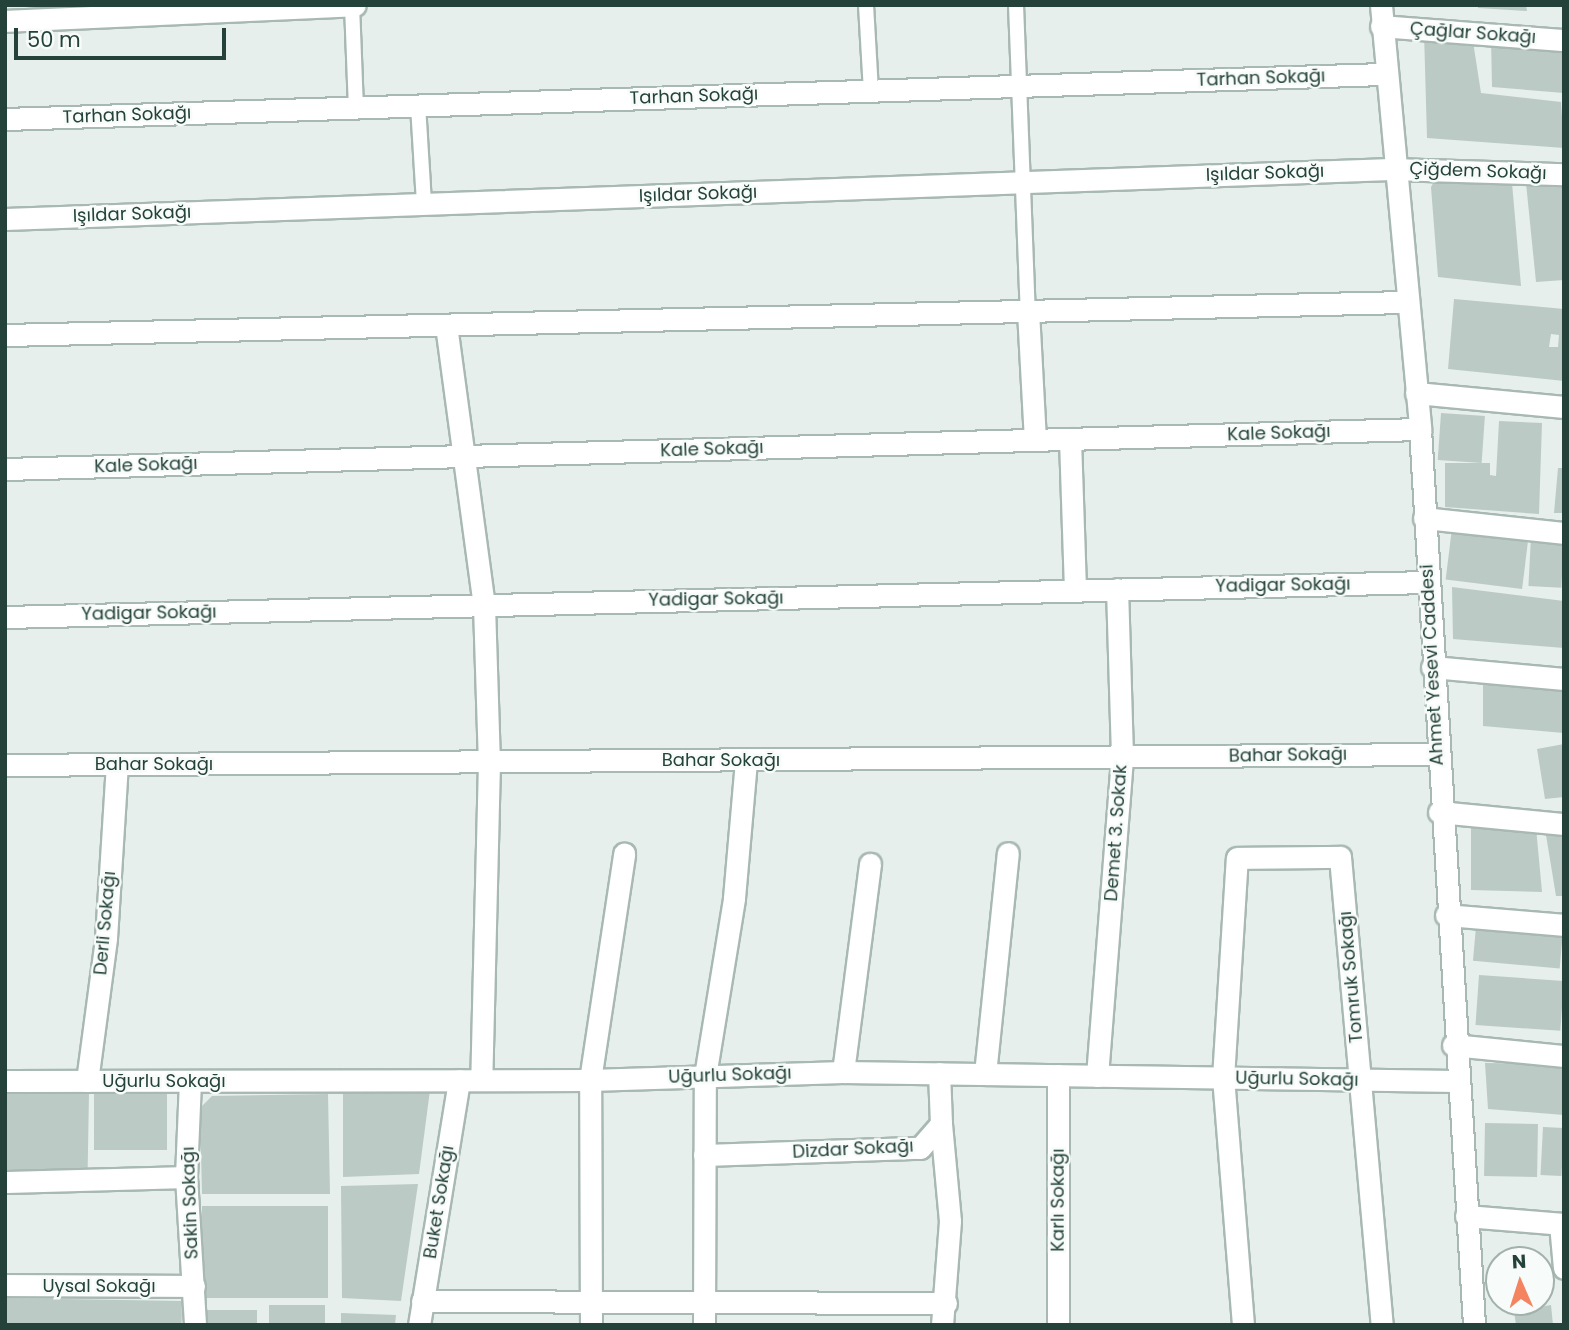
<!DOCTYPE html>
<html>
<head>
<meta charset="utf-8">
<style>
	body { margin:0 }
	#map { position:relative; width:1569px; height:1330px; overflow:hidden; background:#e6efeb; font-family:Poppins,sans-serif }
	div>[style] { position:absolute }
	.building>* { inset:0; background:#bbcac4; transform-origin:0 0 }
	.roads { filter:drop-shadow(2px 0 #a8b8b2) drop-shadow(-2px 0 #a8b8b2) drop-shadow(0 2px #a8b8b2) drop-shadow(0 -2px #a8b8b2) }
	.lane>* { height:14px; margin:-7px; padding:0 7px; transform-origin:7px; border-radius:7px; background:#fff }
	.street>* { height:21px; margin:-10.5px; padding:0 10.5px; transform-origin:10.5px; border-radius:10.5px; background:#fff }
	.secondary>* { height:21px; margin:-10.5px; padding:0 10.5px; transform-origin:10.5px; border-radius:10.5px; background:#fff }
	span { translate:-50% -50%; white-space:nowrap; text-align:center; line-height:1.15; -webkit-text-stroke:5px #f7fbf9; paint-order:stroke }
	.street-label { font-size:18px; color:#24423a }
	.frame { position:absolute; inset:0; border:7px solid #24423a; pointer-events:none }
	.north { position:absolute; left:1485px; top:1246px; width:70px; height:70px; box-sizing:border-box; background:#f7fbf9; border:2px solid #a3b1ad; border-radius:50%; rotate:357deg; font-size:19px; font-weight:700; line-height:28px; text-align:center; color:#24423a }
	.north::after { content:''; display:block; margin:auto; width:24px; height:32px; background:#f4845f; clip-path:polygon(50% 0,100% 100%,50% 72%,0 100%) }
	.scale { position:absolute; left:14px; top:28px; width:212px; height:32px; box-sizing:border-box; border:4px solid #24423a; border-top:0; padding-left:9px; font-size:21px; line-height:24px; white-space:nowrap; color:#24423a; -webkit-text-stroke:5px #f7fbf9; paint-order:stroke }
</style>
</head>
<body>
<div id="map">
	<div class="building">
		<div style="clip-path:polygon(1478px 5px,1526px 5px,1527px 11px,1478px 8px)"></div>
		<div style="clip-path:polygon(1424px 33px,1472px 35px,1481px 93px,1561px 102px,1564px 148px,1427px 138px)"></div>
		<div style="clip-path:polygon(1491px 39px,1564px 47px,1564px 93px,1492px 87px)"></div>
		<div style="clip-path:polygon(1437px 176px,1512px 183px,1521px 286px,1438px 277px,1431px 187px)"></div>
		<div style="clip-path:polygon(1526px 183px,1564px 183px,1564px 280px,1536px 282px)"></div>
		<div style="clip-path:polygon(evenodd,1454px 299px,1564px 309px,1564px 381px,1448px 369px,1454px 299px,1551px 334px,1559px 335px,1558px 347px,1549px 347px,1551px 334px)"></div>
		<div style="left:1441px;top:413px;width:44px;height:47px;rotate:4deg"></div>
		<div style="clip-path:polygon(1499px 421px,1542px 423px,1539px 514px,1445px 507px,1445px 463px,1490px 463px,1490px 475px,1496px 476px)"></div>
		<div style="clip-path:polygon(1558px 468px,1564px 468px,1564px 513px,1554px 513px)"></div>
		<div style="left:1452px;top:528px;width:77px;height:52px;rotate:7deg"></div>
		<div style="left:1531px;top:537px;width:33px;height:49px;rotate:3deg"></div>
		<div style="clip-path:polygon(1452px 587px,1564px 601px,1564px 648px,1453px 639px)"></div>
		<div style="clip-path:polygon(1483px 673px,1564px 682px,1564px 733px,1483px 726px)"></div>
		<div style="clip-path:polygon(1564px 744px,1564px 797px,1545px 799px,1537px 749px)"></div>
		<div style="clip-path:polygon(1471px 820px,1536px 828px,1542px 892px,1471px 890px)"></div>
		<div style="clip-path:polygon(1564px 826px,1564px 896px,1556px 896px,1545px 829px)"></div>
		<div style="left:1477px;top:915px;width:87px;height:46px;rotate:5deg"></div>
		<div style="left:1479px;top:975px;width:85px;height:50px;rotate:4deg"></div>
		<div style="clip-path:polygon(1485px 1063px,1564px 1064px,1564px 1115px,1488px 1109px)"></div>
		<div style="clip-path:polygon(343px 1090px,430px 1090px,419px 1174px,343px 1177px)"></div>
		<div style="left:5px;top:1092px;width:84px;height:79px;rotate:1deg"></div>
		<div style="left:94px;top:1092px;width:73px;height:58px"></div>
		<div style="clip-path:polygon(328px 1094px,330px 1194px,202px 1194px,200px 1108px,212px 1096px)"></div>
		<div style="left:1485px;top:1123px;width:53px;height:53px;rotate:1deg"></div>
		<div style="left:1543px;top:1127px;width:21px;height:48px;rotate:3deg"></div>
		<div style="clip-path:polygon(418px 1184px,401px 1301px,342px 1298px,341px 1186px)"></div>
		<div style="left:202px;top:1206px;width:126px;height:92px"></div>
		<div style="left:5px;top:1298px;width:177px;height:27px;rotate:1deg"></div>
		<div style="left:325px;top:1305px;width:20px;height:56px;rotate:90deg"></div>
		<div style="clip-path:polygon(1551px 1305px,1553px 1325px,1516px 1325px,1514px 1311px)"></div>
		<div style="left:203px;top:1310px;width:54px;height:15px"></div>
		<div style="clip-path:polygon(341px 1313px,396px 1315px,395px 1325px,341px 1325px)"></div>
	</div>
	<div class="roads">
		<div class="lane">
			<div style="left:352px;top:5px;width:102px;rotate:87.8deg"></div>
			<div style="left:866px;top:5px;width:86px;rotate:86.7deg"></div>
			<div style="left:1016px;top:5px;width:306px;rotate:87.8deg"></div>
			<div style="left:418px;top:105px;width:99px;rotate:86.5deg"></div>
		</div>
		<div class="street">
			<div style="left:5px;top:21px;width:350px;rotate:-2.6deg"></div>
			<div style="left:1381px;top:26px;width:184px;rotate:4.4deg"></div>
			<div style="left:5px;top:119px;width:1379px;rotate:-1.87deg"></div>
			<div style="left:5px;top:219px;width:1387px;rotate:-2.07deg"></div>
			<div style="left:1391px;top:169px;width:173px;rotate:1.7deg"></div>
			<div style="left:1028px;top:311px;width:129px;rotate:86.9deg"></div>
			<div style="left:446px;top:325px;width:283px;rotate:82.3deg"></div>
			<div style="left:484px;top:605px;width:157px;rotate:88.2deg"></div>
			<div style="left:489px;top:762px;width:318px;rotate:91.4deg"></div>
			<div style="left:5px;top:335px;width:1401px;rotate:-1.35deg"></div>
			<div style="left:1416px;top:393px;width:149px;rotate:5.4deg"></div>
			<div style="left:1070px;top:439px;width:152px;rotate:88.1deg"></div>
			<div style="left:5px;top:469px;width:1416px;rotate:-1.62deg"></div>
			<div style="left:1424px;top:518px;width:141px;rotate:6.1deg"></div>
			<div style="left:5px;top:617px;width:1422px;rotate:-1.41deg"></div>
			<div style="left:1432px;top:667px;width:133px;rotate:5.2deg"></div>
			<div style="left:5px;top:765px;width:1431px;rotate:-0.44deg"></div>
			<div style="left:1439px;top:812px;width:126px;rotate:5.5deg"></div>
			<div style="left:1446px;top:915px;width:118px;rotate:4.8deg"></div>
			<div style="left:1453px;top:1045px;width:112px;rotate:5.7deg"></div>
			<div style="left:843px;top:1072px;width:210px;rotate:-82.6deg"></div>
			<div style="left:985px;top:1074px;width:222px;rotate:-84.1deg"></div>
			<div style="left:1058px;top:1075px;width:250px;rotate:90deg"></div>
			<div style="left:1097px;top:1076px;width:321px;rotate:-85.5deg"></div>
			<div style="left:1122px;top:756px;width:167px;rotate:-91.7deg"></div>
			<div style="left:5px;top:1081px;width:585px;rotate:-0.1deg"></div>
			<div style="left:590px;top:1080px;width:253px;rotate:-1.8deg"></div>
			<div style="left:843px;top:1072px;width:613px;rotate:0.84deg"></div>
			<div style="left:87px;top:1081px;width:144px;rotate:-82.4deg"></div>
			<div style="left:106px;top:938px;width:173px;rotate:-86.4deg"></div>
			<div style="left:190px;top:1081px;width:96px;rotate:92.4deg"></div>
			<div style="left:186px;top:1177px;width:148px;rotate:86.5deg"></div>
			<div style="left:941px;top:1124px;width:97px;rotate:84.7deg"></div>
			<div style="left:950px;top:1221px;width:104px;rotate:94.4deg"></div>
			<div style="left:704px;top:1155px;width:216px;rotate:-1.9deg"></div>
			<div style="left:920px;top:1148px;width:32px;rotate:-49deg"></div>
			<div style="left:941px;top:1124px;width:51px;rotate:-92.2deg"></div>
			<div style="left:5px;top:1182px;width:181px;rotate:-1.6deg"></div>
			<div style="left:1466px;top:1216px;width:98px;rotate:4.7deg"></div>
			<div style="left:1560px;top:1224px;width:44px;rotate:84.8deg"></div>
			<div style="left:5px;top:1285px;width:189px;rotate:0.3deg"></div>
			<div style="left:422px;top:1301px;width:524px;rotate:0.22deg"></div>
			<div style="left:419px;top:1325px;width:248px;rotate:-80.7deg"></div>
			<div style="left:591px;top:1325px;width:245px;rotate:-90.2deg"></div>
			<div style="left:590px;top:1080px;width:229px;rotate:-81.4deg"></div>
			<div style="left:704px;top:1325px;width:249px;rotate:-89.8deg"></div>
			<div style="left:705px;top:1076px;width:180px;rotate:-80.7deg"></div>
			<div style="left:734px;top:898px;width:139px;rotate:-85deg"></div>
			<div style="left:1243px;top:1325px;width:248px;rotate:-94.6deg"></div>
			<div style="left:1223px;top:1078px;width:220px;rotate:-86.4deg"></div>
			<div style="left:1237px;top:858px;width:103px;rotate:-0.6deg"></div>
			<div style="left:1340px;top:857px;width:470px;rotate:84.9deg"></div>
		</div>
		<div class="secondary">
			<div style="left:1381px;top:5px;width:426px;rotate:84.7deg"></div>
			<div style="left:1420px;top:429px;width:898px;rotate:86.55deg"></div>
		</div>
	</div>
	<div class="street-label">
		<span style="left:1473px;top:33px;rotate:4deg">Çağlar Sokağı</span>
		<span style="left:1261px;top:78px;rotate:-2deg">Tarhan Sokağı</span>
		<span style="left:694px;top:96px;rotate:-2deg">Tarhan Sokağı</span>
		<span style="left:127px;top:115px;rotate:-2deg">Tarhan Sokağı</span>
		<span style="left:1478px;top:171px;rotate:2deg">Çiğdem Sokağı</span>
		<span style="left:1265px;top:173px;rotate:-2deg">Işıldar Sokağı</span>
		<span style="left:698px;top:194px;rotate:-2deg">Işıldar Sokağı</span>
		<span style="left:132px;top:214px;rotate:-2deg">Işıldar Sokağı</span>
		<span style="left:1279px;top:433px;rotate:-2deg">Kale Sokağı</span>
		<span style="left:712px;top:449px;rotate:-2deg">Kale Sokağı</span>
		<span style="left:146px;top:465px;rotate:-2deg">Kale Sokağı</span>
		<span style="left:1283px;top:585px;rotate:-1deg">Yadigar Sokağı</span>
		<span style="left:716px;top:599px;rotate:-1deg">Yadigar Sokağı</span>
		<span style="left:149px;top:613px;rotate:-1deg">Yadigar Sokağı</span>
		<span style="left:1432px;top:665px;rotate:-93deg">Ahmet Yesevi Caddesi</span>
		<span style="left:1288px;top:755px;rotate:-1deg">Bahar Sokağı</span>
		<span style="left:721px;top:760px">Bahar Sokağı</span>
		<span style="left:154px;top:764px">Bahar Sokağı</span>
		<span style="left:1116px;top:833px;rotate:-86deg">Demet 3. Sokak</span>
		<span style="left:105px;top:923px;rotate:-85deg">Derli Sokağı</span>
		<span style="left:1351px;top:977px;rotate:-95deg">Tomruk Sokağı</span>
		<span style="left:730px;top:1075px;rotate:-2deg">Uğurlu Sokağı</span>
		<span style="left:1297px;top:1079px;rotate:1deg">Uğurlu Sokağı</span>
		<span style="left:164px;top:1081px">Uğurlu Sokağı</span>
		<span style="left:853px;top:1149px;rotate:-3deg">Dizdar Sokağı</span>
		<span style="left:1058px;top:1200px;rotate:-90deg">Karlı Sokağı</span>
		<span style="left:439px;top:1202px;rotate:-81deg">Buket Sokağı</span>
		<span style="left:190px;top:1203px;rotate:-92deg">Sakin Sokağı</span>
		<span style="left:99px;top:1286px">Uysal Sokağı</span>
	</div>
	<div class="frame"></div>
	<div class="north">N</div>
	<div class="scale">50 m</div>
</div>
</body>
</html>
